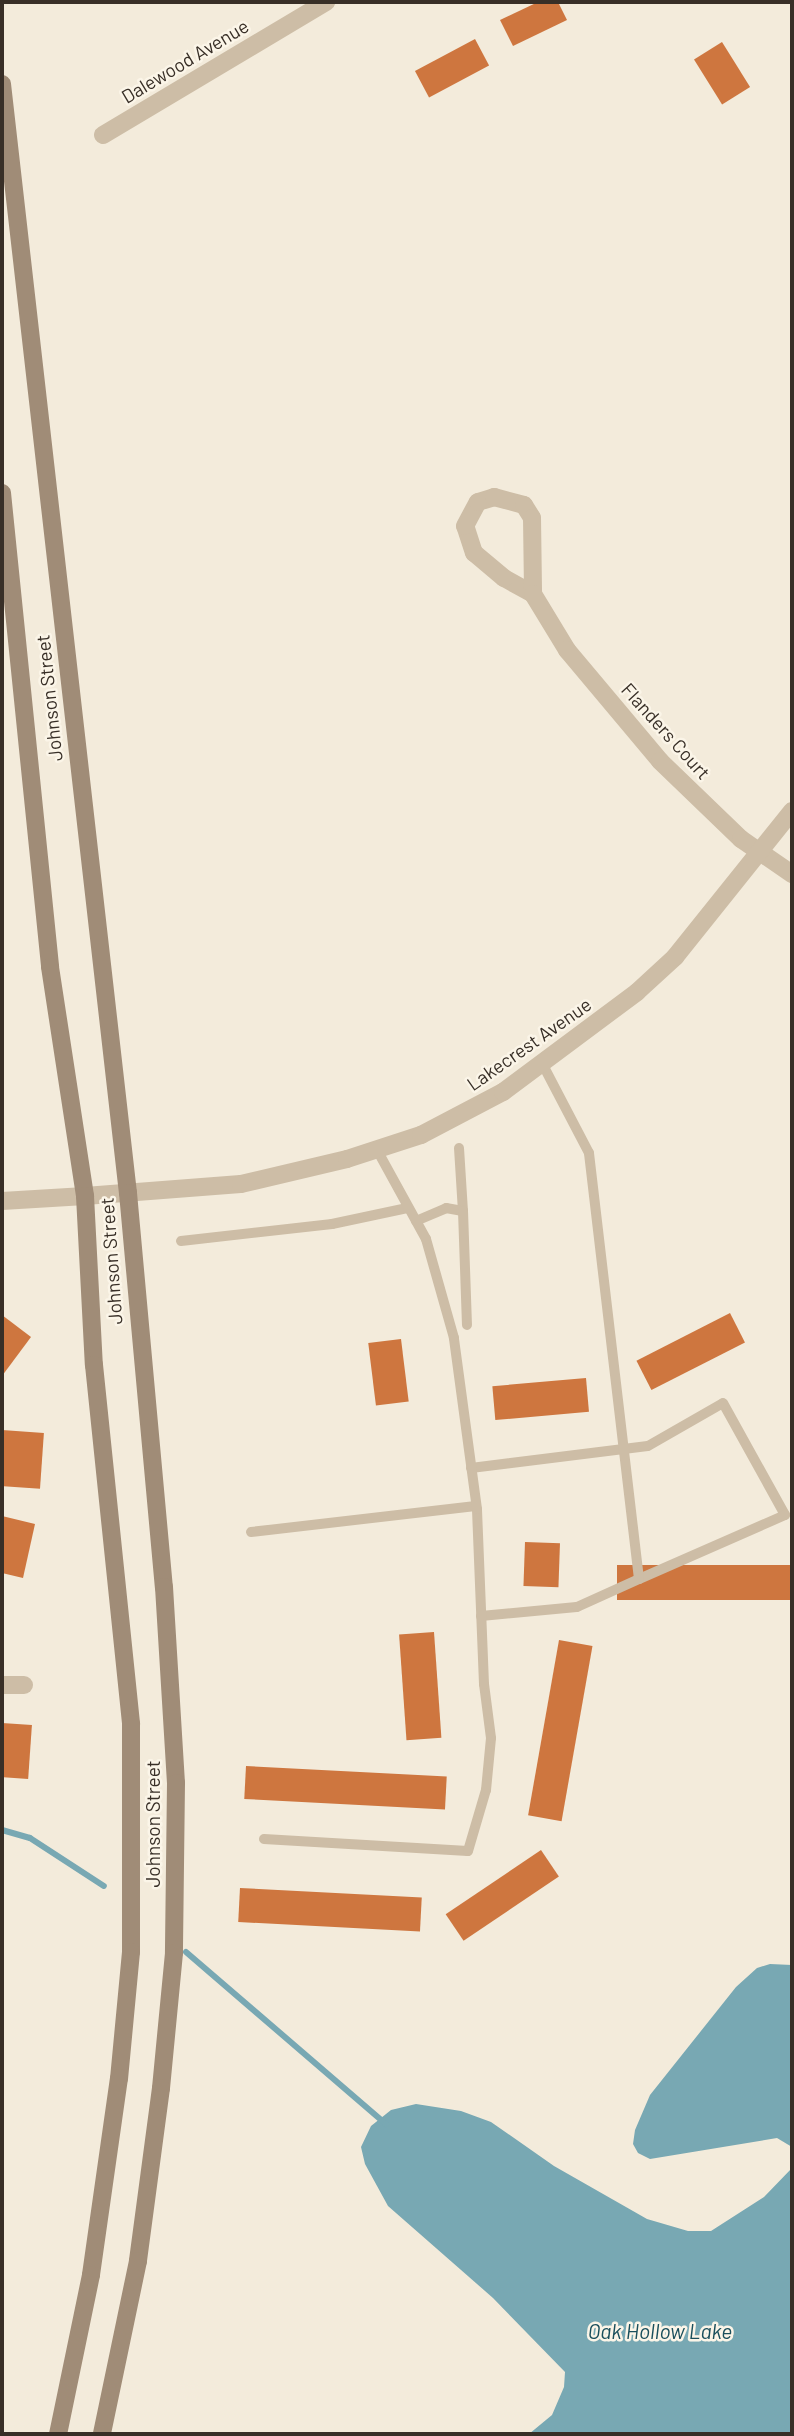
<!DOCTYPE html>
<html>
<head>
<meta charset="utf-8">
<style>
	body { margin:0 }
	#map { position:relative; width:794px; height:2436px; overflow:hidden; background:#f3ebdb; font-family:Barlow,sans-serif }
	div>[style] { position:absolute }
	.water>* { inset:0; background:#78a8b3 }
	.stream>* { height:6px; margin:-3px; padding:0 3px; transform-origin:3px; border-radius:3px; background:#78a8b3 }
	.building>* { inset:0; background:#ce763f; transform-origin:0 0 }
	.service>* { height:10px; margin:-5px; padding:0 5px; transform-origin:5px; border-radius:5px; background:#cdbda6 }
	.minor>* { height:18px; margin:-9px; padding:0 9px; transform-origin:9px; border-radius:9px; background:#cdbda6 }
	.tertiary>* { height:18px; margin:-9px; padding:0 9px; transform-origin:9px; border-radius:9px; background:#cdbda6 }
	.secondary>* { height:18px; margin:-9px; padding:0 9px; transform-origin:9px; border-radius:9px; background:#a08c77 }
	span { translate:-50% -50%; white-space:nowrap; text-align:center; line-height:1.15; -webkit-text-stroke:5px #fbf5e8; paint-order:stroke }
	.street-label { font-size:19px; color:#382f27 }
	.water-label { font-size:21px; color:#1a4f5c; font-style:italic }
	.frame { position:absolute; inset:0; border:4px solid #382f27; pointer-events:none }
</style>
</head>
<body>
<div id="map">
	<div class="water">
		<div style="clip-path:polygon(770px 1964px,792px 1965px,792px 2147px,777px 2138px,650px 2159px,638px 2153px,633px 2144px,635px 2130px,650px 2095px,736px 1987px,757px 1968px)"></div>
		<div style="clip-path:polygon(416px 2104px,461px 2111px,491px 2122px,554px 2166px,647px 2219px,688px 2231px,711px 2231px,764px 2197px,792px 2168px,792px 2434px,529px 2434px,552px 2415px,564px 2387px,565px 2372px,493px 2298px,388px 2206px,365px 2164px,361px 2147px,371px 2126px,391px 2110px)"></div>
	</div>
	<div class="stream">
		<div style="left:2px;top:1830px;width:29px;rotate:16deg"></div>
		<div style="left:30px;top:1838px;width:88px;rotate:33deg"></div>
		<div style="left:186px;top:1952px;width:264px;rotate:40.7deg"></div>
	</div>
	<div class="building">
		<div style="clip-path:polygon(538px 2px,558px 2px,567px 20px,513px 46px,500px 20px)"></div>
		<div style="left:475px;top:39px;width:30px;height:68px;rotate:62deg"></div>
		<div style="left:722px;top:42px;width:53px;height:33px;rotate:58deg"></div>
		<div style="left:730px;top:1313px;width:33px;height:105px;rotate:63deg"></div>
		<div style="clip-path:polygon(2px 1315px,31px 1337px,2px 1376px)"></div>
		<div style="left:401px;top:1339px;width:63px;height:33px;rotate:83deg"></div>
		<div style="left:586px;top:1378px;width:34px;height:94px;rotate:85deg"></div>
		<div style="left:2px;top:1430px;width:42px;height:56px;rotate:4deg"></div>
		<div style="clip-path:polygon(2px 1516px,35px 1524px,23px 1578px,2px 1573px)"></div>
		<div style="left:525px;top:1542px;width:35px;height:44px;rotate:2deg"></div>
		<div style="left:792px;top:1565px;width:35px;height:175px;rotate:90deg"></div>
		<div style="left:434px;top:1632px;width:106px;height:35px;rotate:86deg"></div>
		<div style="left:559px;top:1640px;width:34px;height:178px;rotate:10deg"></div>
		<div style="left:2px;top:1723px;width:30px;height:54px;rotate:4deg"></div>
		<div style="left:246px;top:1766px;width:201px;height:33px;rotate:3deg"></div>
		<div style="left:541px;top:1850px;width:32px;height:115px;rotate:56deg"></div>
		<div style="left:240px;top:1888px;width:182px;height:34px;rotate:3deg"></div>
	</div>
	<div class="service">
		<div style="left:459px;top:1148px;width:63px;rotate:86.4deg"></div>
		<div style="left:416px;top:1221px;width:33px;rotate:-23deg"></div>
		<div style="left:446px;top:1208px;width:17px;rotate:10deg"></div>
		<div style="left:463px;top:1211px;width:114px;rotate:88deg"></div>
		<div style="left:181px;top:1241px;width:152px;rotate:-6.4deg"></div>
		<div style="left:332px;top:1224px;width:77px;rotate:-12deg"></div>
		<div style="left:471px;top:1468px;width:178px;rotate:-7.1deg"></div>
		<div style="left:648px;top:1446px;width:86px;rotate:-29.8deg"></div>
		<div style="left:723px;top:1403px;width:128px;rotate:61deg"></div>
		<div style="left:785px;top:1515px;width:159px;rotate:156.3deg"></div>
		<div style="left:251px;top:1532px;width:226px;rotate:-6.6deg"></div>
		<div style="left:481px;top:1616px;width:96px;rotate:-5.4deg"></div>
		<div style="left:577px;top:1607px;width:68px;rotate:-24.3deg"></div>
		<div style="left:639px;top:1579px;width:429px;rotate:-96.7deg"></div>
		<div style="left:589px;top:1153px;width:102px;rotate:-117.6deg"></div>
		<div style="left:264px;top:1839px;width:204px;rotate:3.4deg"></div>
		<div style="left:468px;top:1851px;width:64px;rotate:-73.6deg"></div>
		<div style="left:486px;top:1790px;width:52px;rotate:-84.5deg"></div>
		<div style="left:491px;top:1738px;width:54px;rotate:-97.4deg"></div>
		<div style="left:484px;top:1684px;width:175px;rotate:-92.3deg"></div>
		<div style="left:477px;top:1509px;width:173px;rotate:-97.7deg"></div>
		<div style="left:454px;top:1338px;width:103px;rotate:-105.8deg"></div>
		<div style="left:426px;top:1239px;width:104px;rotate:-118.8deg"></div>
	</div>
	<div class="minor">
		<div style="left:103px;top:135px;width:260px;rotate:-30.8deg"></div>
		<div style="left:533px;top:594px;width:33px;rotate:-151deg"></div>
		<div style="left:504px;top:578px;width:39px;rotate:-140deg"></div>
		<div style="left:474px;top:553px;width:28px;rotate:-108deg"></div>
		<div style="left:465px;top:526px;width:27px;rotate:-62deg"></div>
		<div style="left:478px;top:502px;width:17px;rotate:-17deg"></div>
		<div style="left:494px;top:497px;width:31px;rotate:15deg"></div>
		<div style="left:524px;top:505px;width:15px;rotate:58deg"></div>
		<div style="left:532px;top:518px;width:76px;rotate:89.2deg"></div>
		<div style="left:533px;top:594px;width:66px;rotate:58.7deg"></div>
		<div style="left:567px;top:650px;width:145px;rotate:50deg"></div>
		<div style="left:660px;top:761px;width:112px;rotate:43.9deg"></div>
		<div style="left:741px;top:839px;width:62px;rotate:34.5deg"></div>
		<div style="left:2px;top:1201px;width:83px;rotate:-3.4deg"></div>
		<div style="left:2px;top:1685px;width:22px"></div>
	</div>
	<div class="tertiary">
		<div style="left:85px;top:1196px;width:156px;rotate:-4.4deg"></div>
		<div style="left:241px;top:1184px;width:109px;rotate:-13.3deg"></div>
		<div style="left:347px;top:1159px;width:78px;rotate:-18deg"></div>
		<div style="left:421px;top:1135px;width:93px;rotate:-27.7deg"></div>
		<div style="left:503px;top:1092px;width:167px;rotate:-36.7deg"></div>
		<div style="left:637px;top:992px;width:52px;rotate:-42.6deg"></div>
		<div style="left:675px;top:957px;width:187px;rotate:-51.3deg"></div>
	</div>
	<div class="secondary">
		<div style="left:2px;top:84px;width:1116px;rotate:83.52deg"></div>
		<div style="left:128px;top:1193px;width:396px;rotate:84.8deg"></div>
		<div style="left:164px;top:1587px;width:196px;rotate:86.5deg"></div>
		<div style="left:176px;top:1783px;width:170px;rotate:90.7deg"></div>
		<div style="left:174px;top:1953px;width:136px;rotate:95.5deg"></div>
		<div style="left:161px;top:2088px;width:175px;rotate:97.6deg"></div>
		<div style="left:138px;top:2261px;width:177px;rotate:101.8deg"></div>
		<div style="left:2px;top:493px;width:476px;rotate:84.2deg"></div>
		<div style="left:50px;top:967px;width:232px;rotate:81.3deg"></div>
		<div style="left:85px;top:1196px;width:169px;rotate:87deg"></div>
		<div style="left:94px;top:1365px;width:361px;rotate:84.1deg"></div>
		<div style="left:131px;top:1724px;width:228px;rotate:90deg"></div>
		<div style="left:131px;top:1952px;width:127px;rotate:95.4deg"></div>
		<div style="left:119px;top:2078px;width:199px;rotate:98.1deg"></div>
		<div style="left:91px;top:2275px;width:162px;rotate:101.7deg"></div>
	</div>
	<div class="street-label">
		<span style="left:185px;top:61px;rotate:-31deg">Dalewood Avenue</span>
		<span style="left:49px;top:698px;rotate:-96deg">Johnson Street</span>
		<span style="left:666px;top:731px;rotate:48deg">Flanders Court</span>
		<span style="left:529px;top:1044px;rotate:-35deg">Lakecrest Avenue</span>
		<span style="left:111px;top:1261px;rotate:-94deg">Johnson Street</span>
		<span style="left:153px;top:1824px;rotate:-90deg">Johnson Street</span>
	</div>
	<div class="water-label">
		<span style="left:660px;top:2331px">Oak Hollow Lake</span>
	</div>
	<div class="frame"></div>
</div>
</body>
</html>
